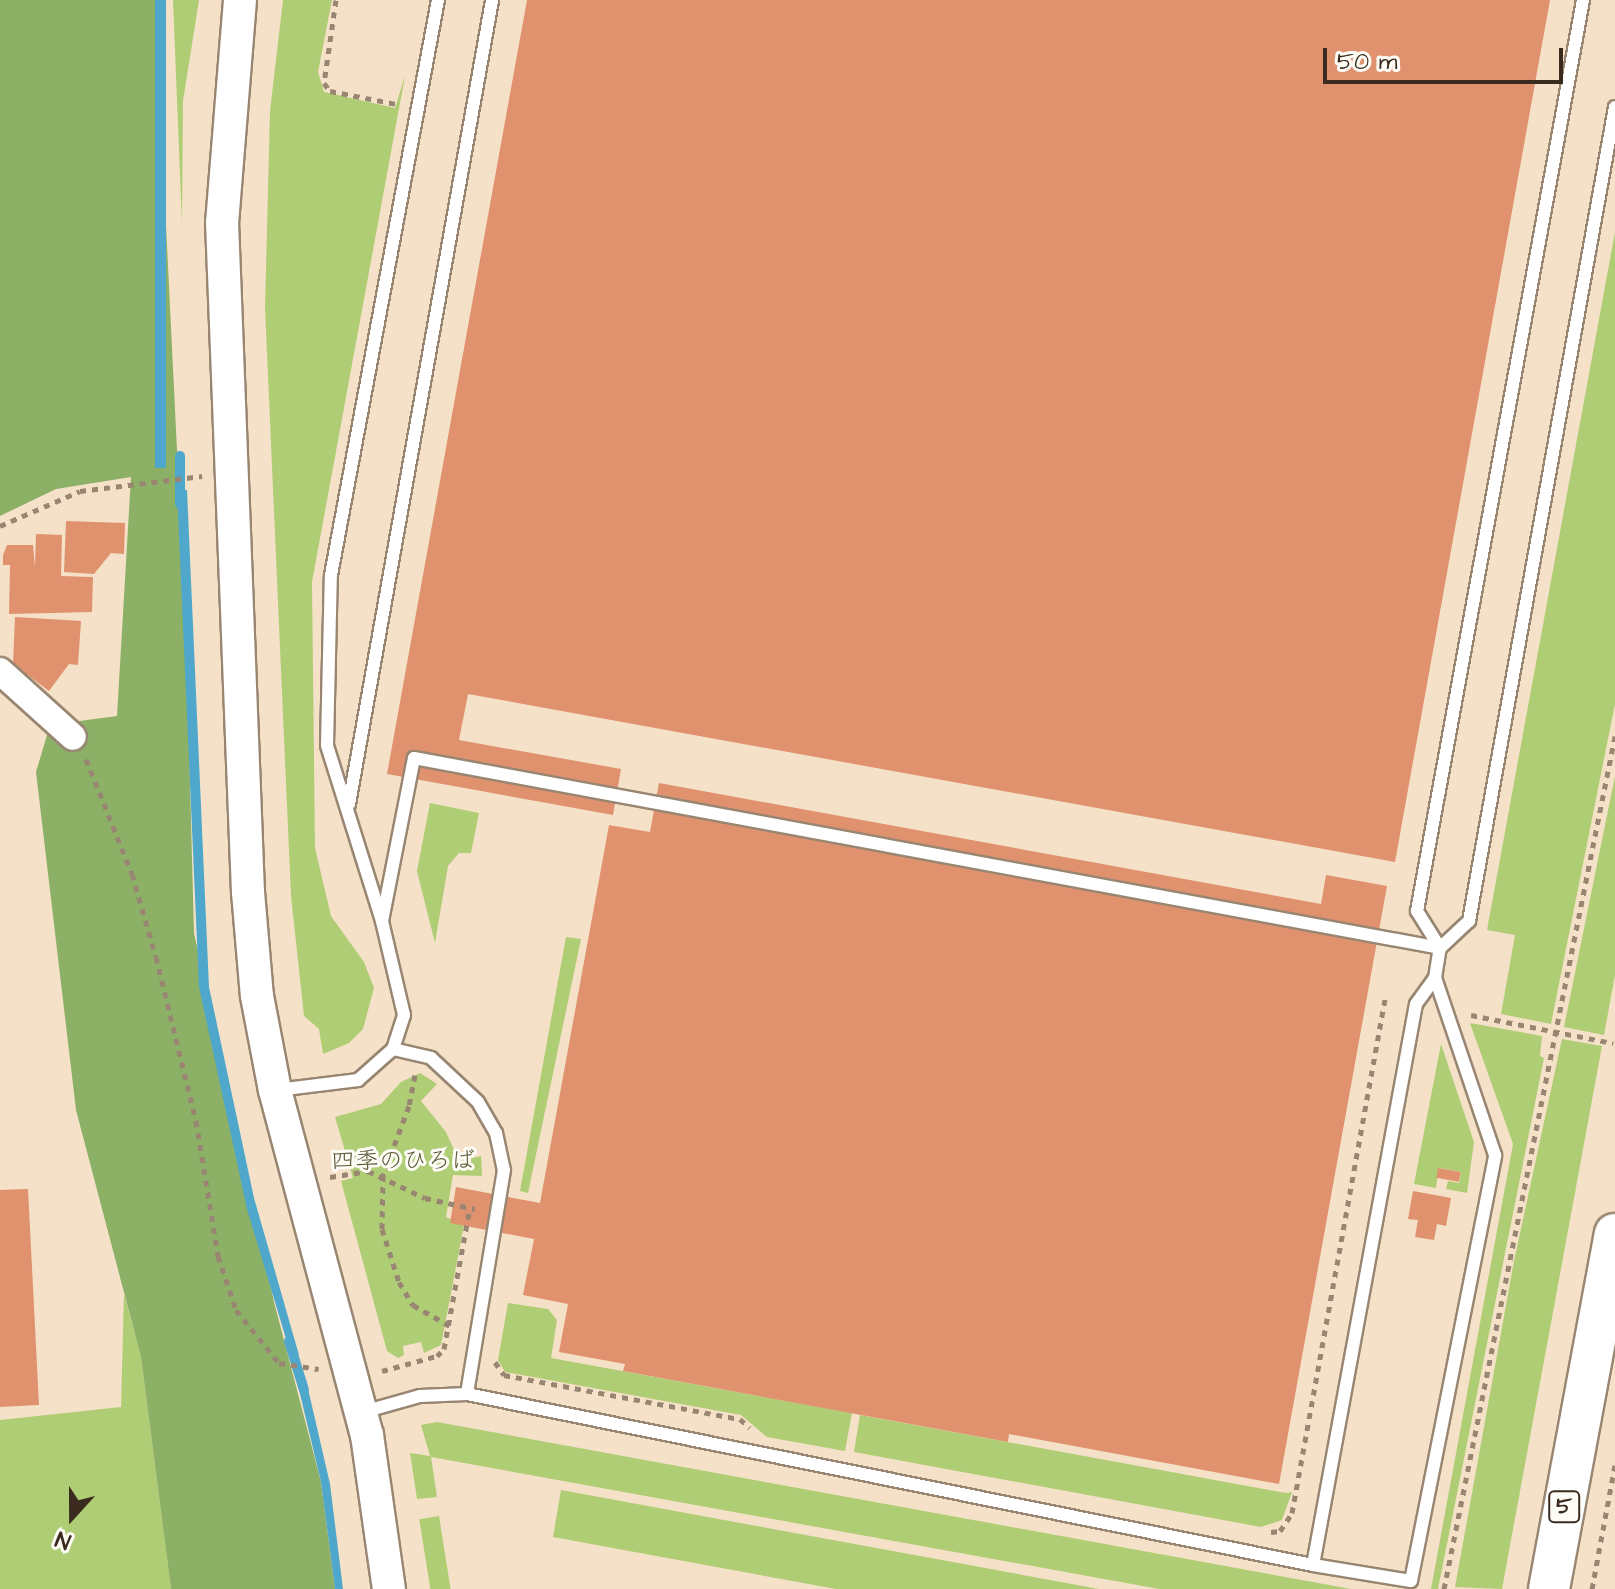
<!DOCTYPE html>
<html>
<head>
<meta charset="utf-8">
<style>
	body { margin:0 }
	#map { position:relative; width:1615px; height:1589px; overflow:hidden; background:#f5e1c7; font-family:"Architects Daughter","Klee One",sans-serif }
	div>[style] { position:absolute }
	.green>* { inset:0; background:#afcd74; transform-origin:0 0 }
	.forest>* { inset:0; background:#8bb066 }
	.water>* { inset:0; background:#4fa8cc; transform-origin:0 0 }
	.stream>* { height:10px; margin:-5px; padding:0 5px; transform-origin:5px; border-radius:5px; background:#4fa8cc }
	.building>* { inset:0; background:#e0916d; transform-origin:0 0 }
	.path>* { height:5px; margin-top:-2.5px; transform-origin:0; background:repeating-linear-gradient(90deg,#988672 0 6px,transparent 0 12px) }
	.roads { filter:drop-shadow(2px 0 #988672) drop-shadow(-2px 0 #988672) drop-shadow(0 2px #988672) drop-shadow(0 -2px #988672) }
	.service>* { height:12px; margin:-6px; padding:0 6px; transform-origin:6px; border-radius:6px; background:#fff }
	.minor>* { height:26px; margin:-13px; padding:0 13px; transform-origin:13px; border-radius:13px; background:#fff }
	.tertiary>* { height:32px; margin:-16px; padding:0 16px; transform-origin:16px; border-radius:16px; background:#fff }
	.primary>* { height:40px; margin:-20px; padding:0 20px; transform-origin:20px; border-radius:20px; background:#fff }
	span { translate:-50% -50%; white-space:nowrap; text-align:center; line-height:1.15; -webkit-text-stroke:6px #fdfcf7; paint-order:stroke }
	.shield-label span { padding:2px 6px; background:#fdfcf7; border:2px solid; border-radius:6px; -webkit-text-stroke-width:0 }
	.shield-label { font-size:22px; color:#3b2a1e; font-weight:700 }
	.park-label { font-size:24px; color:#5e5b38 }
	.north { position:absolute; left:32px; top:1477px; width:80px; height:80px; -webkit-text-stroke:6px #fdfcf7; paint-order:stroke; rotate:201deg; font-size:22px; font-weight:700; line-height:32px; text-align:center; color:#3b2a1e }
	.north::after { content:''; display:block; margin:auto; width:28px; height:36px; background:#3b2a1e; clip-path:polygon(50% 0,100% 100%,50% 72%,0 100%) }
	.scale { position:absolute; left:1323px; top:48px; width:240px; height:36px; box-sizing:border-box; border:4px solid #3b2a1e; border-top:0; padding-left:10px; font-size:24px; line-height:28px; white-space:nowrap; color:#3b2a1e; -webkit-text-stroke:6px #fdfcf7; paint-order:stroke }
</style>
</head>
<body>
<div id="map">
	<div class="green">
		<div style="clip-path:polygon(173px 0,199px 0,183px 101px,182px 225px)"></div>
		<div style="clip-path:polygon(283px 0,332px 0,318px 72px,324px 92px,395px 108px,405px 76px,312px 582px,315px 848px,331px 916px,364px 962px,374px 988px,363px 1029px,349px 1043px,323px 1054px,319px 1029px,304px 1016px,291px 896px,265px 308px,270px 111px)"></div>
		<div style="clip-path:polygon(1615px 232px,1615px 704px,1551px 1024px,1501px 1014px,1515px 935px,1487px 930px)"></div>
		<div style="clip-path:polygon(1615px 776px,1615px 975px,1604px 1035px,1564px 1027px)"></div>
		<div style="clip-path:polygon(430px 803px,479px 813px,471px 853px,459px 853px,448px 866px,435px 943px,417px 871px)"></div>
		<div style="clip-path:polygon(566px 937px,581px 939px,528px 1193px,520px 1191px)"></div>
		<div style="clip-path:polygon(1470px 1023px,1542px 1036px,1540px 1056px,1544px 1058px,1438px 1589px,1431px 1589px,1513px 1144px)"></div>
		<div style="clip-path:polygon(1562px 1039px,1602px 1046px,1502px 1589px,1455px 1587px,1514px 1261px)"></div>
		<div style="clip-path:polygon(1441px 1044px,1474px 1142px,1467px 1193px,1446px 1189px,1448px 1181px,1459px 1183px,1461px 1172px,1439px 1168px,1436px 1188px,1414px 1184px)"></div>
		<div style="clip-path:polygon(420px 1073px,437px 1084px,421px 1101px,446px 1132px,459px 1161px,481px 1156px,482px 1176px,453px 1175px,446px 1217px,464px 1225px,441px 1345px,424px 1353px,421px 1342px,403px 1346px,404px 1355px,398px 1358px,387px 1351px,341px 1181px,353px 1178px,335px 1117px,381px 1104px,401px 1082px)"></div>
		<div style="clip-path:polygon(124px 1294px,141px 1357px,171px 1589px,0 1589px,0 1420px,121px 1407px)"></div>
		<div style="clip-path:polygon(508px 1303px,548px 1309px,557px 1320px,551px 1358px,852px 1413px,845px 1451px,767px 1437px,741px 1415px,505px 1372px,498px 1360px)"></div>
		<div style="clip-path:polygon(860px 1415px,1286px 1493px,1292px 1492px,1282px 1520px,1261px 1527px,854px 1452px)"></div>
		<div style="clip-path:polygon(437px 1422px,1351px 1589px,1159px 1589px,431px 1457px,437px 1497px,417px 1499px,410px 1453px,430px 1456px,421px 1425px)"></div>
		<div style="clip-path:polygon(561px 1490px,1099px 1589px,836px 1589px,553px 1537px)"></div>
		<div style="left:439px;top:1516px;width:74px;height:20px;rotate:81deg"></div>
	</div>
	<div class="forest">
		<div style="clip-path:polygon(0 0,155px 0,186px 634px,194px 933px,274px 1302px,321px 1482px,335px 1589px,171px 1589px,141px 1357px,76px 1110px,36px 772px,50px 725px,117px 716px,131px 477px,56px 489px,0 516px)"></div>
	</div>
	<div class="water">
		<div style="left:155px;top:0;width:11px;height:468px"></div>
		<div style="clip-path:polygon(177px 490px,187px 490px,209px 987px,254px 1198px,299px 1355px,290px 1352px,247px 1209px,199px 987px)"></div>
		<div style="clip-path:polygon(296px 1377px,306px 1380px,330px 1484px,343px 1589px,335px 1589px,321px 1482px)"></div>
	</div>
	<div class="stream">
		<div style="left:180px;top:456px;width:48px;rotate:90deg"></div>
		<div style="left:289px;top:1341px;width:51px;rotate:73deg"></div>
	</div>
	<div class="building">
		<div style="clip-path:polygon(527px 0,1550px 0,1395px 862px,468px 694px,459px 740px,621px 769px,613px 815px,387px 774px)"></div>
		<div style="clip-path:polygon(66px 521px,125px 523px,124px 554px,111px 553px,94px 574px,64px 572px)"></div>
		<div style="clip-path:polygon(36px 534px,62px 535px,61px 576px,93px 577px,92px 612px,9px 614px,10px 565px,3px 565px,3px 555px,7px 545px,33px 545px,35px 567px)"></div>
		<div style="clip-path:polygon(15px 617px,81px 621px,78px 665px,69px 664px,49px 691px,13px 664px)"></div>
		<div style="clip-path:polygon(659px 783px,1321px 904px,1326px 875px,1387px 886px,1279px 1484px,1009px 1434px,1008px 1442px,623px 1371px,625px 1364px,559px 1352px,568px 1304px,523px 1295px,534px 1239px,450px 1223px,456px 1187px,540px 1203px,609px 825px,650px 832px)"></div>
		<div style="left:1438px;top:1168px;width:23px;height:10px;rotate:10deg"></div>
		<div style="clip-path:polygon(28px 1189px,39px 1405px,0 1407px,0 1190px)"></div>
		<div style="clip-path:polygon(1413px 1191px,1451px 1198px,1446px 1226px,1437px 1224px,1434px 1240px,1415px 1237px,1418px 1220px,1408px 1219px)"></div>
	</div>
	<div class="path">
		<div style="left:336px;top:0;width:84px;rotate:98.2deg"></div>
		<div style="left:324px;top:83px;width:10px;rotate:53deg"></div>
		<div style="left:330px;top:91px;width:67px;rotate:11.1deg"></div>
		<div style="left:0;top:526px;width:87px;rotate:-23.6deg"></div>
		<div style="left:80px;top:491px;width:123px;rotate:-7deg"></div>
		<div style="left:86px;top:759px;width:124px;rotate:68.2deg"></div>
		<div style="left:132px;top:874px;width:86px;rotate:73.9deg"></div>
		<div style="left:156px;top:957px;width:169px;rotate:76.3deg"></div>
		<div style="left:196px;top:1121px;width:137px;rotate:80.7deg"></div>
		<div style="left:218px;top:1256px;width:57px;rotate:71.6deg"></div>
		<div style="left:236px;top:1310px;width:68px;rotate:50.9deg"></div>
		<div style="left:279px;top:1363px;width:40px;rotate:8.5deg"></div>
		<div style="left:1471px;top:1015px;width:145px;rotate:11.2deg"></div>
		<div style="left:415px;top:1075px;width:32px;rotate:101deg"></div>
		<div style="left:409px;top:1106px;width:74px;rotate:110.6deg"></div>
		<div style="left:383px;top:1175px;width:54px;rotate:91.1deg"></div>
		<div style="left:382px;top:1229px;width:56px;rotate:72.2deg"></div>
		<div style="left:399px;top:1282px;width:27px;rotate:59deg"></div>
		<div style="left:413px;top:1305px;width:43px;rotate:29.6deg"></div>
		<div style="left:330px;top:1177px;width:38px;rotate:-9deg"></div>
		<div style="left:368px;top:1171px;width:63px;rotate:25.3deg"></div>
		<div style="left:425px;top:1198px;width:51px;rotate:12.4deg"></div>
		<div style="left:495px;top:1362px;width:16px;rotate:55deg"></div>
		<div style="left:504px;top:1375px;width:240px;rotate:10.6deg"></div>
		<div style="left:740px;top:1419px;width:13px;rotate:42deg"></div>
		<div style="left:382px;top:1371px;width:57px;rotate:-15.3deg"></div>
		<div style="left:437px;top:1356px;width:10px;rotate:-45deg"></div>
		<div style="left:444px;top:1349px;width:143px;rotate:-79.6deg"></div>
		<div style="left:1271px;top:1532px;width:9px;rotate:-6deg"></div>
		<div style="left:1280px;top:1531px;width:22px;rotate:-56deg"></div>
		<div style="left:1292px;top:1513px;width:522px;rotate:-79.74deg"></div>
		<div style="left:1444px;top:1589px;width:870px;rotate:-78.66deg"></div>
		<div style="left:1592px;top:1589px;width:126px;rotate:-79.5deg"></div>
	</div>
	<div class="roads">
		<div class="service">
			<div style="left:349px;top:804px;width:817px;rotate:-79.91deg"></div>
			<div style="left:382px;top:921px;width:166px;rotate:-78.9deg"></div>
			<div style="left:414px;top:758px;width:1043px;rotate:10.49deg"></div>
			<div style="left:1440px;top:948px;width:44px;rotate:-121.9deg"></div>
			<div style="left:1417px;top:911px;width:926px;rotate:-79.67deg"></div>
			<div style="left:393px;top:1049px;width:39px;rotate:13deg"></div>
			<div style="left:431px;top:1058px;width:64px;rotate:43.1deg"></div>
			<div style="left:478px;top:1102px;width:36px;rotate:60deg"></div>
			<div style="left:496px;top:1133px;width:38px;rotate:78deg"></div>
			<div style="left:504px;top:1170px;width:227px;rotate:99.4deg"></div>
			<div style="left:277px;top:1090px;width:82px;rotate:-7deg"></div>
			<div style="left:358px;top:1080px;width:47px;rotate:-41.5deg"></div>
			<div style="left:393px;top:1049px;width:36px;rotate:-72deg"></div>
			<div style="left:404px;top:1015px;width:97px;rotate:-103.2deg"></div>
			<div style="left:382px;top:921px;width:184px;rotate:-107.4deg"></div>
			<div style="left:327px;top:745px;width:170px;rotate:-88.7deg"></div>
			<div style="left:331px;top:575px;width:585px;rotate:-79.46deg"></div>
			<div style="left:363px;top:1412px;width:59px;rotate:-15.7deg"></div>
			<div style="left:420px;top:1396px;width:47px;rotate:-2.4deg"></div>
			<div style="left:467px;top:1394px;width:863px;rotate:11.43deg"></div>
			<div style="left:1313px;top:1565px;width:570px;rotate:-79.6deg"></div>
			<div style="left:1416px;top:1004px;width:32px;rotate:-54deg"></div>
			<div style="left:1435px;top:978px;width:30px;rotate:-81deg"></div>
			<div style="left:1440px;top:948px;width:40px;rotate:-43deg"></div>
			<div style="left:1469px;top:921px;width:827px;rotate:-79.83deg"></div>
			<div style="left:1313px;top:1565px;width:99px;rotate:9.3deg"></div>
			<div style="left:1411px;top:1581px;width:434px;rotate:-78.8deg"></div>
			<div style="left:1495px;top:1155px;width:187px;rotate:-108.7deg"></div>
		</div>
		<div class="minor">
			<div style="left:0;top:671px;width:98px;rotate:42.1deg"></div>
		</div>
		<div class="tertiary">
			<div style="left:240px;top:0;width:223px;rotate:94.6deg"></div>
			<div style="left:222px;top:222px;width:671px;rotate:87.78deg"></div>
			<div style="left:248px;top:892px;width:104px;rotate:85.1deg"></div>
			<div style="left:257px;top:996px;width:96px;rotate:79.2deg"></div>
			<div style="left:275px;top:1090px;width:357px;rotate:75.1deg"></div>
			<div style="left:367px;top:1435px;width:156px;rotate:81.9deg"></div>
		</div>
		<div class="primary">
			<div style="left:1549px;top:1589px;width:361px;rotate:-79.5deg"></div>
		</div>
	</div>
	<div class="shield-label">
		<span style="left:1564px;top:1507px">5</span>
	</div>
	<div class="park-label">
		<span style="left:403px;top:1162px">四季のひろば</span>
	</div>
	<div class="north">N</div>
	<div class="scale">50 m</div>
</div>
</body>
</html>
